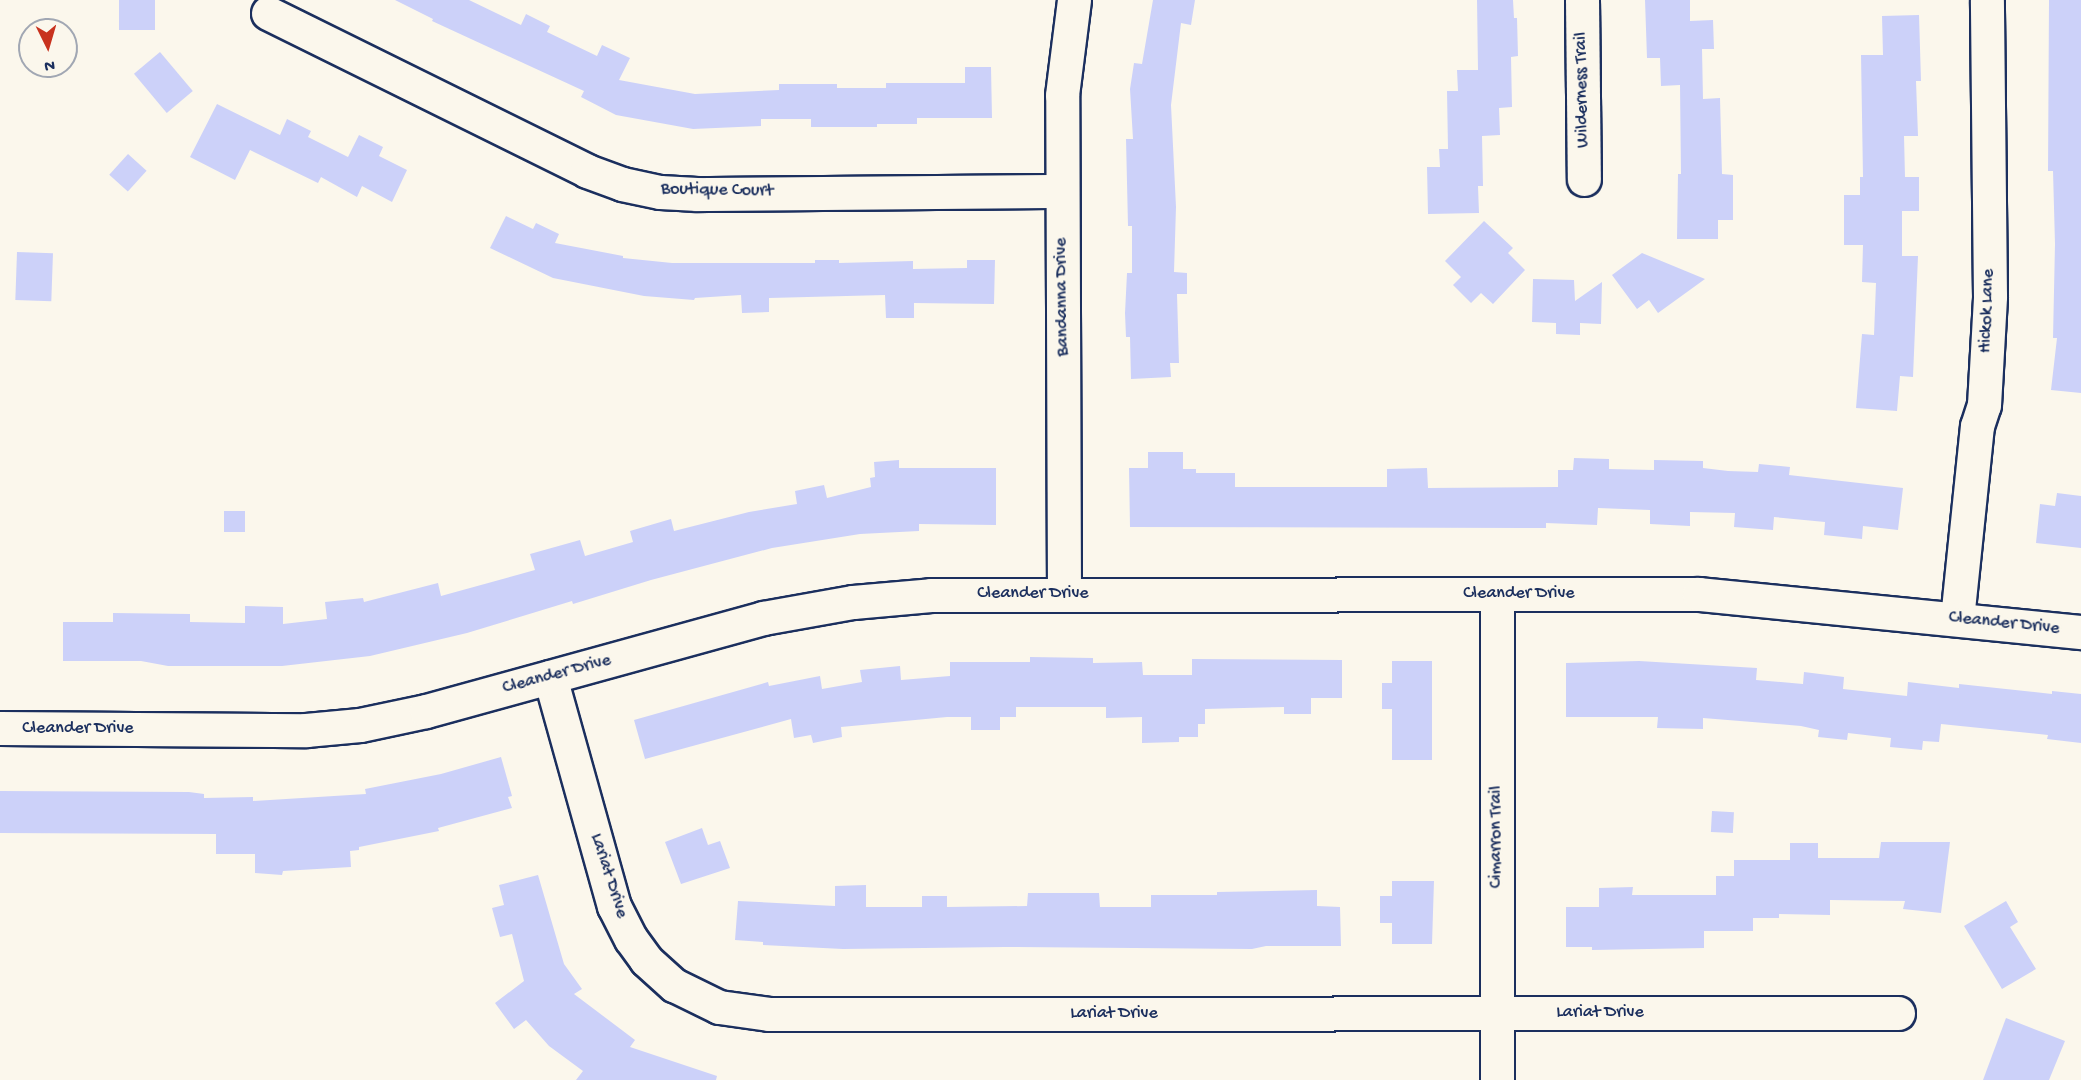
<!DOCTYPE html>
<html>
<head>
<meta charset="utf-8">
<style>
	body { margin:0 }
	#map { position:relative; width:2081px; height:1080px; overflow:hidden; background:#fbf7ec; font-family:"Gochi Hand",sans-serif }
	div>[style] { position:absolute }
	.building>* { inset:0; background:#ccd1f9; transform-origin:0 0 }
	.roads { filter:drop-shadow(2px 0 #1b2f5e) drop-shadow(-2px 0 #1b2f5e) drop-shadow(0 2px #1b2f5e) drop-shadow(0 -2px #1b2f5e) }
	.minor>* { height:33px; margin:-16.5px; padding:0 16.5px; transform-origin:16.5px; border-radius:16.5px; background:#fbf7ec }
	span { translate:-50% -50%; white-space:nowrap; text-align:center; line-height:1.15; -webkit-text-stroke:4.5px #fbf7ec; paint-order:stroke }
	.street-label { font-size:18px; color:#1b2f5e }
	.north { position:absolute; left:18px; top:18px; width:60px; height:60px; box-sizing:border-box; background:#fbf7ec; border:2px solid #a1a7b3; border-radius:50%; rotate:175deg; font-size:16px; font-weight:700; line-height:24px; text-align:center; color:#1b2f5e }
	.north::after { content:''; display:block; margin:auto; width:21px; height:27px; background:#c8321e; clip-path:polygon(50% 0,100% 100%,50% 72%,0 100%) }
</style>
</head>
<body>
<div id="map">
	<div class="building">
		<div style="left:119px;top:0;width:36px;height:30px"></div>
		<div style="clip-path:polygon(395px 0,469px 0,521px 25px,526px 14px,550px 26px,547px 32px,597px 56px,602px 45px,630px 58px,619px 80px,695px 94px,779px 90px,779px 84px,837px 84px,837px 88px,886px 88px,886px 83px,965px 83px,965px 67px,991px 67px,992px 118px,917px 118px,917px 124px,877px 124px,877px 127px,811px 127px,811px 119px,761px 119px,761px 126px,693px 129px,616px 115px,581px 97px,584px 91px,432px 21px,433px 19px)"></div>
		<div style="clip-path:polygon(1153px 0,1195px 0,1191px 25px,1181px 23px,1171px 105px,1176px 207px,1174px 272px,1187px 273px,1187px 294px,1177px 294px,1179px 363px,1170px 363px,1171px 377px,1131px 379px,1130px 337px,1126px 337px,1125px 313px,1127px 273px,1132px 273px,1132px 226px,1128px 226px,1126px 139px,1133px 139px,1130px 89px,1134px 63px,1142px 64px)"></div>
		<div style="clip-path:polygon(1477px 0,1513px 0,1514px 18px,1517px 18px,1518px 56px,1511px 57px,1512px 107px,1499px 108px,1500px 135px,1482px 136px,1483px 186px,1478px 186px,1479px 213px,1428px 214px,1427px 167px,1440px 167px,1439px 149px,1448px 149px,1447px 91px,1458px 91px,1457px 70px,1478px 70px)"></div>
		<div style="clip-path:polygon(1645px 0,1690px 0,1690px 21px,1713px 20px,1714px 49px,1702px 49px,1703px 99px,1720px 98px,1722px 174px,1733px 175px,1733px 220px,1718px 220px,1718px 239px,1677px 239px,1678px 174px,1681px 174px,1680px 85px,1661px 86px,1660px 58px,1647px 58px)"></div>
		<div style="clip-path:polygon(2049px 0,2081px 0,2081px 393px,2051px 390px,2057px 338px,2053px 338px,2055px 244px,2053px 171px,2048px 171px)"></div>
		<div style="clip-path:polygon(1919px 15px,1921px 81px,1916px 81px,1918px 136px,1904px 136px,1905px 177px,1919px 177px,1919px 211px,1902px 211px,1902px 256px,1918px 256px,1913px 377px,1900px 376px,1897px 411px,1856px 408px,1862px 334px,1874px 335px,1876px 283px,1862px 282px,1863px 245px,1844px 245px,1844px 195px,1860px 195px,1860px 177px,1863px 177px,1861px 55px,1883px 55px,1882px 16px)"></div>
		<div style="left:160px;top:52px;width:51px;height:34px;rotate:50deg"></div>
		<div style="clip-path:polygon(217px 104px,280px 135px,287px 119px,311px 131px,308px 137px,348px 157px,359px 135px,383px 147px,379px 156px,407px 170px,392px 202px,362px 186px,357px 197px,321px 177px,318px 183px,250px 150px,235px 180px,190px 157px)"></div>
		<div style="left:128px;top:154px;width:25px;height:28px;rotate:42deg"></div>
		<div style="clip-path:polygon(506px 216px,533px 229px,536px 223px,559px 234px,555px 243px,623px 256px,623px 258px,672px 263px,815px 263px,815px 260px,839px 260px,839px 263px,913px 261px,913px 269px,967px 268px,967px 260px,995px 260px,994px 304px,914px 303px,914px 318px,886px 318px,885px 295px,769px 298px,769px 312px,742px 313px,741px 295px,695px 298px,694px 300px,644px 296px,553px 278px,490px 248px)"></div>
		<div style="clip-path:polygon(1484px 221px,1513px 248px,1508px 253px,1525px 270px,1493px 304px,1481px 293px,1471px 303px,1453px 285px,1461px 277px,1445px 261px)"></div>
		<div style="left:17px;top:252px;width:36px;height:48px;rotate:2deg"></div>
		<div style="clip-path:polygon(1642px 253px,1705px 279px,1658px 313px,1649px 300px,1637px 309px,1612px 275px)"></div>
		<div style="clip-path:polygon(1533px 279px,1574px 280px,1575px 301px,1602px 282px,1601px 324px,1580px 323px,1580px 335px,1556px 334px,1556px 323px,1532px 322px)"></div>
		<div style="clip-path:polygon(1148px 452px,1183px 452px,1183px 469px,1196px 469px,1196px 473px,1235px 473px,1235px 487px,1387px 487px,1387px 469px,1427px 468px,1428px 488px,1558px 487px,1558px 470px,1573px 470px,1574px 458px,1609px 459px,1609px 469px,1654px 470px,1654px 460px,1703px 461px,1703px 468px,1728px 471px,1758px 472px,1759px 464px,1790px 467px,1789px 475px,1903px 488px,1898px 530px,1863px 526px,1862px 539px,1824px 535px,1825px 522px,1774px 517px,1773px 530px,1734px 527px,1735px 513px,1690px 512px,1690px 526px,1650px 524px,1650px 510px,1598px 508px,1597px 525px,1546px 523px,1546px 528px,1130px 527px,1129px 468px,1148px 468px)"></div>
		<div style="clip-path:polygon(899px 460px,899px 468px,996px 468px,996px 525px,919px 524px,919px 531px,860px 534px,772px 548px,651px 580px,573px 604px,572px 601px,467px 633px,370px 656px,282px 666px,168px 666px,141px 661px,63px 661px,63px 622px,113px 622px,113px 613px,190px 614px,190px 622px,245px 623px,245px 606px,283px 607px,283px 624px,327px 619px,325px 602px,363px 598px,364px 602px,438px 583px,441px 596px,535px 570px,530px 554px,580px 540px,585px 556px,633px 542px,630px 531px,671px 519px,674px 531px,749px 512px,797px 504px,795px 491px,824px 485px,827px 498px,871px 487px,870px 478px,875px 477px,874px 462px)"></div>
		<div style="clip-path:polygon(2057px 493px,2081px 496px,2081px 548px,2036px 543px,2040px 504px,2055px 506px)"></div>
		<div style="left:224px;top:511px;width:21px;height:21px"></div>
		<div style="clip-path:polygon(1030px 657px,1093px 658px,1093px 663px,1142px 662px,1143px 675px,1192px 675px,1192px 659px,1342px 660px,1342px 698px,1311px 698px,1311px 714px,1284px 714px,1284px 707px,1205px 709px,1205px 724px,1198px 724px,1198px 737px,1179px 737px,1179px 742px,1142px 743px,1142px 717px,1106px 718px,1106px 707px,1016px 707px,1016px 717px,1000px 717px,1000px 730px,971px 730px,971px 717px,947px 717px,841px 727px,842px 737px,813px 743px,811px 735px,794px 738px,791px 719px,645px 759px,634px 720px,768px 682px,769px 686px,820px 676px,822px 689px,862px 682px,860px 670px,900px 666px,901px 680px,950px 676px,950px 662px,1030px 662px)"></div>
		<div style="clip-path:polygon(1392px 661px,1432px 661px,1432px 760px,1392px 760px,1392px 709px,1382px 709px,1382px 683px,1392px 683px)"></div>
		<div style="clip-path:polygon(1639px 661px,1757px 668px,1756px 680px,1803px 684px,1804px 672px,1844px 677px,1843px 689px,1907px 696px,1908px 682px,1959px 688px,1959px 684px,2052px 694px,2052px 691px,2081px 694px,2081px 743px,2047px 739px,2048px 735px,1941px 724px,1939px 742px,1923px 741px,1922px 750px,1890px 747px,1891px 738px,1848px 733px,1847px 740px,1818px 737px,1819px 730px,1801px 726px,1703px 718px,1703px 729px,1657px 728px,1658px 717px,1566px 717px,1566px 663px)"></div>
		<div style="clip-path:polygon(501px 757px,512px 796px,508px 797px,512px 808px,438px 828px,439px 831px,359px 847px,359px 850px,350px 851px,351px 867px,283px 871px,282px 875px,255px 873px,255px 854px,216px 854px,216px 834px,0 833px,0 791px,189px 792px,204px 794px,204px 798px,253px 797px,253px 801px,366px 794px,365px 789px,441px 774px)"></div>
		<div style="left:1712px;top:811px;width:22px;height:21px;rotate:3deg"></div>
		<div style="clip-path:polygon(702px 828px,708px 845px,720px 841px,730px 868px,681px 884px,665px 842px)"></div>
		<div style="clip-path:polygon(1881px 842px,1950px 842px,1941px 913px,1903px 909px,1905px 901px,1830px 900px,1830px 915px,1779px 914px,1779px 918px,1753px 918px,1753px 931px,1704px 931px,1704px 948px,1592px 950px,1592px 947px,1566px 947px,1566px 907px,1599px 907px,1599px 888px,1633px 887px,1632px 895px,1716px 895px,1716px 876px,1734px 876px,1734px 860px,1790px 860px,1790px 843px,1818px 843px,1818px 858px,1879px 858px)"></div>
		<div style="clip-path:polygon(538px 875px,564px 964px,582px 989px,574px 994px,635px 1040px,630px 1047px,717px 1076px,716px 1080px,576px 1080px,583px 1071px,549px 1046px,526px 1020px,514px 1029px,495px 1003px,524px 981px,512px 934px,500px 937px,492px 908px,504px 905px,499px 885px)"></div>
		<div style="clip-path:polygon(1392px 881px,1434px 881px,1432px 944px,1392px 944px,1392px 923px,1380px 923px,1380px 896px,1392px 896px)"></div>
		<div style="clip-path:polygon(866px 885px,866px 907px,922px 907px,922px 896px,947px 896px,947px 907px,1027px 906px,1028px 893px,1099px 893px,1100px 907px,1151px 907px,1151px 895px,1217px 895px,1217px 892px,1317px 890px,1317px 906px,1340px 907px,1341px 946px,1266px 946px,1252px 949px,1005px 947px,843px 949px,763px 945px,763px 942px,735px 940px,738px 901px,835px 906px,835px 886px)"></div>
		<div style="clip-path:polygon(2006px 901px,2018px 922px,2010px 927px,2036px 969px,2002px 989px,1964px 926px)"></div>
		<div style="clip-path:polygon(2006px 1018px,2065px 1041px,2049px 1080px,1983px 1080px)"></div>
	</div>
	<div class="roads">
		<div class="minor">
			<div style="left:1582px;top:0;width:179px;rotate:89.4deg"></div>
			<div style="left:268px;top:13px;width:356px;rotate:26.3deg"></div>
			<div style="left:587px;top:171px;width:37px;rotate:20deg"></div>
			<div style="left:622px;top:184px;width:39px;rotate:12deg"></div>
			<div style="left:660px;top:192px;width:37px;rotate:3deg"></div>
			<div style="left:697px;top:194px;width:365px;rotate:-0.5deg"></div>
			<div style="left:1064px;top:594px;width:499px;rotate:-90.2deg"></div>
			<div style="left:1062px;top:95px;width:96px;rotate:-82.8deg"></div>
			<div style="left:1497px;top:594px;width:486px;rotate:90deg"></div>
			<div style="left:1957px;top:619px;width:194px;rotate:-84.1deg"></div>
			<div style="left:1977px;top:426px;width:22px;rotate:-72deg"></div>
			<div style="left:1984px;top:405px;width:109px;rotate:-86.8deg"></div>
			<div style="left:1990px;top:296px;width:296px;rotate:-90.6deg"></div>
			<div style="left:550px;top:677px;width:238px;rotate:74.4deg"></div>
			<div style="left:614px;top:906px;width:37px;rotate:63deg"></div>
			<div style="left:631px;top:939px;width:26px;rotate:54deg"></div>
			<div style="left:646px;top:960px;width:38px;rotate:42deg"></div>
			<div style="left:674px;top:985px;width:50px;rotate:26.1deg"></div>
			<div style="left:719px;top:1007px;width:50px;rotate:8deg"></div>
			<div style="left:769px;top:1014px;width:1129px;rotate:-0.05deg"></div>
			<div style="left:0;top:728px;width:306px;rotate:0.4deg"></div>
			<div style="left:306px;top:730px;width:54px;rotate:-5.3deg"></div>
			<div style="left:360px;top:725px;width:67px;rotate:-12deg"></div>
			<div style="left:426px;top:711px;width:350px;rotate:-15.4deg"></div>
			<div style="left:763px;top:618px;width:91px;rotate:-10.1deg"></div>
			<div style="left:853px;top:602px;width:78px;rotate:-5.1deg"></div>
			<div style="left:931px;top:595px;width:768px;rotate:-0.07deg"></div>
			<div style="left:1699px;top:594px;width:384px;rotate:5.7deg"></div>
		</div>
	</div>
	<div class="street-label">
		<span style="left:1583px;top:90px;rotate:-91deg">Wilderness Trail</span>
		<span style="left:717px;top:191px;rotate:1deg">Boutique Court</span>
		<span style="left:1063px;top:297px;rotate:-91deg">Bandanna Drive</span>
		<span style="left:1988px;top:311px;rotate:-88deg">Hickok Lane</span>
		<span style="left:1033px;top:594px">Cleander Drive</span>
		<span style="left:1519px;top:594px">Cleander Drive</span>
		<span style="left:2004px;top:624px;rotate:6deg">Cleander Drive</span>
		<span style="left:557px;top:675px;rotate:-15deg">Cleander Drive</span>
		<span style="left:78px;top:729px">Cleander Drive</span>
		<span style="left:1497px;top:837px;rotate:-90deg">Cimarron Trail</span>
		<span style="left:608px;top:876px;rotate:72deg">Lariat Drive</span>
		<span style="left:1600px;top:1013px">Lariat Drive</span>
		<span style="left:1114px;top:1014px">Lariat Drive</span>
	</div>
	<div class="north">N</div>
</div>
</body>
</html>
